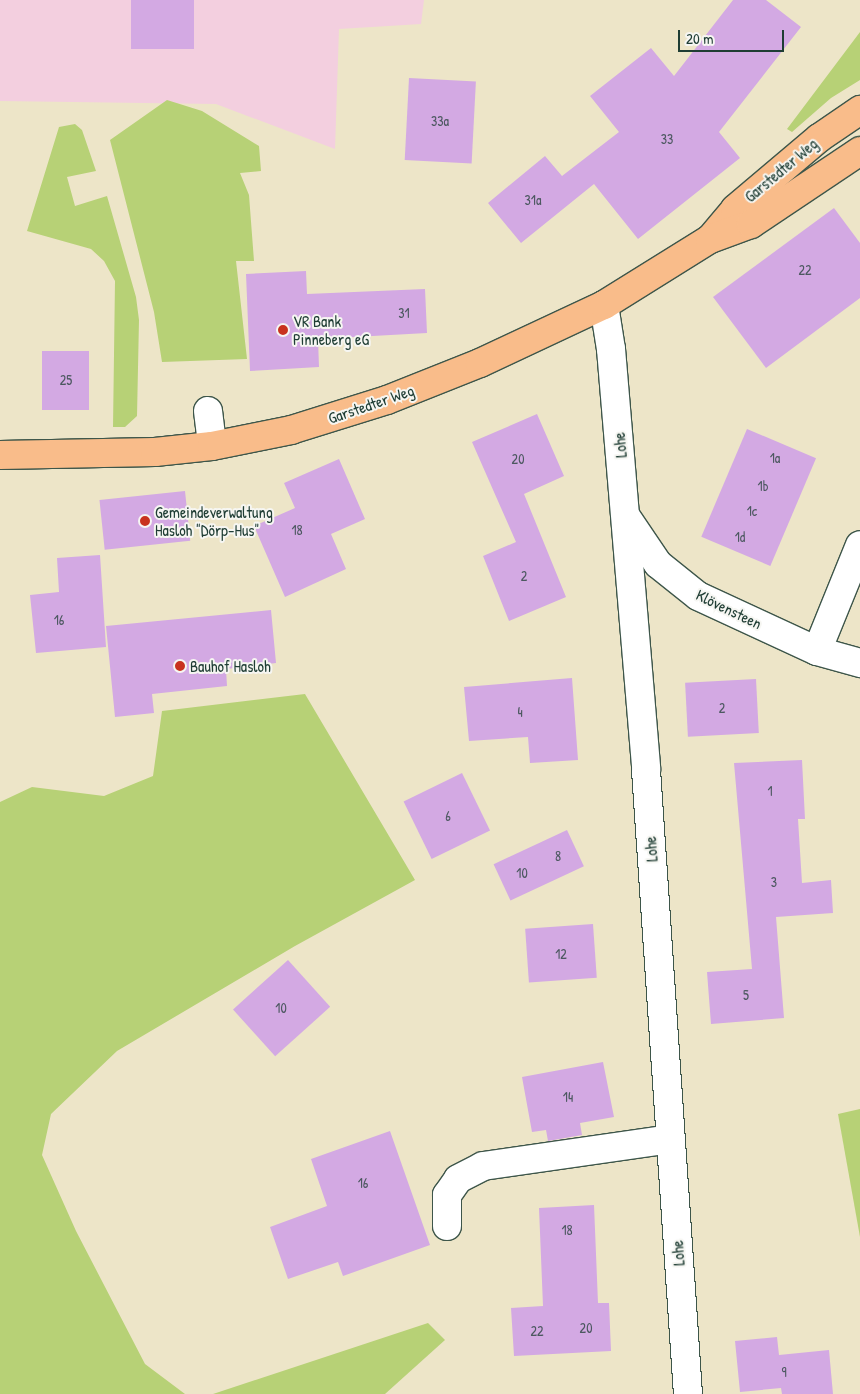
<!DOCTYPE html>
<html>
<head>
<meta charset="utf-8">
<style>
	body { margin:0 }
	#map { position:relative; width:860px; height:1394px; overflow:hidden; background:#ede5c8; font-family:"Patrick Hand",sans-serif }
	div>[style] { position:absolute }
	.built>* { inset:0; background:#f3cfdf }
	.green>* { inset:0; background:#b7d176 }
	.building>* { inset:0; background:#d3a9e3; transform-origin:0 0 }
	.roads { filter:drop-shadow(1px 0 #3e564a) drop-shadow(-1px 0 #3e564a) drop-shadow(0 1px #3e564a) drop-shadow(0 -1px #3e564a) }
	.minor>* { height:28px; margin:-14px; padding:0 14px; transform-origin:14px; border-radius:14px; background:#fff }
	.major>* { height:28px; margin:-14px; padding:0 14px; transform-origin:14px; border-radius:14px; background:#f9bc8a }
	.dots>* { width:14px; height:14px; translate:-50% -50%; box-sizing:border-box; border:2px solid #f6f6f2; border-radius:50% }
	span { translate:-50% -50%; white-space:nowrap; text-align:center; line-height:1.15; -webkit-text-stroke:4px #f6f6f2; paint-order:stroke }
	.number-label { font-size:14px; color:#4c5860 }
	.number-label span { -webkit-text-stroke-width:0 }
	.street-label { font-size:16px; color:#1f3d34 }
	.poi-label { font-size:16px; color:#1f3d34 }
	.left { translate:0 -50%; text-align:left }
	.scale { position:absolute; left:678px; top:30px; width:106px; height:22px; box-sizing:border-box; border:2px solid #1f3d34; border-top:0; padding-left:6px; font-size:15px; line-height:18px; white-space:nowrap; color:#1f3d34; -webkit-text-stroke:4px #f6f6f2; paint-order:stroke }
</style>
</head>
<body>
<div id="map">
	<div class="built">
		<div style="clip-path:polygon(0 0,424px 0,421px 24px,339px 29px,335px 149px,216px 104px,0 101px)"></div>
	</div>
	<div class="green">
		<div style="clip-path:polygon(860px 32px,860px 80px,831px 98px,792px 132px,787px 129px)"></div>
		<div style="clip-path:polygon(167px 100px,202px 111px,259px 146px,261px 171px,240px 173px,249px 195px,254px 261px,236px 261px,247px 359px,162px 362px,154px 312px,110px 140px)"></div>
		<div style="clip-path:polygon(75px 124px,82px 130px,96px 171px,67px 177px,75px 206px,107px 196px,136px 297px,139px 320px,137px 416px,125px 427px,113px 427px,115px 281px,104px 261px,91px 249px,27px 231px,59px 127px)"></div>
		<div style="clip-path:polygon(305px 694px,415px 880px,295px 946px,117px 1051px,51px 1114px,42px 1155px,76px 1231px,145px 1364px,185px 1394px,0 1394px,0 802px,32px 787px,104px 796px,153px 776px,162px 711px)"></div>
		<div style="clip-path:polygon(860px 1109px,860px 1237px,838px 1114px)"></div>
		<div style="clip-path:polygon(428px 1323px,445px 1340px,385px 1394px,213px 1394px)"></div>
	</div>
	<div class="building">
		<div style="left:131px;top:0;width:63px;height:49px"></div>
		<div style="clip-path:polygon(733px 0,766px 0,801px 27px,719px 132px,740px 158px,638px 239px,594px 184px,521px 243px,488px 203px,545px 156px,562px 176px,619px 132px,590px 96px,651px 48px,674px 76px)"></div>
		<div style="left:409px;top:78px;width:67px;height:82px;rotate:3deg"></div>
		<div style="clip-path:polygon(834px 208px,860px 243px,860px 298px,766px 368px,713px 297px)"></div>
		<div style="clip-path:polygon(306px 271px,307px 294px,425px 289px,427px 333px,318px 339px,319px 367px,250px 371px,246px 274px)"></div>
		<div style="left:42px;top:351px;width:47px;height:59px"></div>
		<div style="clip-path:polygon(537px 414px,564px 476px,524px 494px,566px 597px,509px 621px,483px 556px,516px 542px,472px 442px)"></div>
		<div style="left:747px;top:429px;width:75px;height:117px;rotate:23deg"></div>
		<div style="clip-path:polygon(339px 459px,365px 519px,331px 534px,346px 569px,285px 597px,254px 526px,295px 508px,284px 483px)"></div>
		<div style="left:185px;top:491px;width:50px;height:86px;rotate:84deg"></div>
		<div style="clip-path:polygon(100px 555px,106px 647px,36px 653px,30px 595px,59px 592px,57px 558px)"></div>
		<div style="clip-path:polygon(271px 610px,276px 663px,226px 669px,227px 686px,152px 694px,154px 713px,115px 717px,106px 626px)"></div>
		<div style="clip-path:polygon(572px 678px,578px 760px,530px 763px,528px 737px,469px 741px,464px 687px)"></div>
		<div style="left:756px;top:679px;width:54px;height:71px;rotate:87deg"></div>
		<div style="clip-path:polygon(802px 760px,805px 819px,798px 819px,802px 883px,831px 880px,833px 913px,776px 917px,784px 1018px,711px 1024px,707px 972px,752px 969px,734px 763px)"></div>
		<div style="left:462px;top:773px;width:64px;height:65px;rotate:64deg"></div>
		<div style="left:567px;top:830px;width:40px;height:81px;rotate:65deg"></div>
		<div style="left:593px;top:924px;width:54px;height:68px;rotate:86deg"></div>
		<div style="left:288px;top:960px;width:63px;height:74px;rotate:48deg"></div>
		<div style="clip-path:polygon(603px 1062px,614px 1117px,580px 1123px,582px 1135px,548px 1141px,546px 1130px,532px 1132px,522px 1077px)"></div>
		<div style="clip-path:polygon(390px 1131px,430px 1245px,343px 1276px,338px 1262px,288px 1279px,270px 1227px,327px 1206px,311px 1159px)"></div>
		<div style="clip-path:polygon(594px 1205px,598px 1303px,609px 1303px,611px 1351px,514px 1356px,511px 1308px,543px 1306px,539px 1208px)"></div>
		<div style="clip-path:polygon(777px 1337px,779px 1355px,829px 1350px,833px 1394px,782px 1394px,781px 1388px,740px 1392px,735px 1341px)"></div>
	</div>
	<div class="roads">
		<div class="minor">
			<div style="left:604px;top:305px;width:45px;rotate:81deg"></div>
			<div style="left:611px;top:349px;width:422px;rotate:85.2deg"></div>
			<div style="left:646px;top:770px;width:625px;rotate:86.15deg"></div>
			<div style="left:208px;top:411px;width:35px;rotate:83deg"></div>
			<div style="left:627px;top:518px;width:55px;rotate:56deg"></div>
			<div style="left:658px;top:564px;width:51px;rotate:38.7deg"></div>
			<div style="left:698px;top:596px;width:131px;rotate:24.8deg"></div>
			<div style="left:817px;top:651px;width:45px;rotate:15.6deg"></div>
			<div style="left:817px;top:651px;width:114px;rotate:-67.9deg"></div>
			<div style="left:447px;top:1226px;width:31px;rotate:-90deg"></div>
			<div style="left:447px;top:1195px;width:19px;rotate:-55deg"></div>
			<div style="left:458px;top:1179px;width:28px;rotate:-27deg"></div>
			<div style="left:483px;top:1166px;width:189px;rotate:-8.2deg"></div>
		</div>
		<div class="major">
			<div style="left:711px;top:238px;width:38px;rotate:-50deg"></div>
			<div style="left:735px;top:209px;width:110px;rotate:-40.2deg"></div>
			<div style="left:819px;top:138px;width:50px;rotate:-34.3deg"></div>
			<div style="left:0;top:455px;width:155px;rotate:-1.1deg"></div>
			<div style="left:155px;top:452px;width:57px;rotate:-6deg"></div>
			<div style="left:212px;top:446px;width:81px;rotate:-11.4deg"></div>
			<div style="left:291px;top:430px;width:101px;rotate:-17.4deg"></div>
			<div style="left:387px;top:400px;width:100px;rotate:-21.7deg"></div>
			<div style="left:480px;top:363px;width:137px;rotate:-25.1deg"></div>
			<div style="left:604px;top:305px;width:125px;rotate:-31.9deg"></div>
			<div style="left:710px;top:239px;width:44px;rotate:-20.1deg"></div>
			<div style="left:751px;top:224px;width:131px;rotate:-33.8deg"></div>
		</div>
	</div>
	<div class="dots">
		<div style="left:283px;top:330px;background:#c8321e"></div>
		<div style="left:145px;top:521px;background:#c8321e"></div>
		<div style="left:180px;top:666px;background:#c8321e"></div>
	</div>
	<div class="number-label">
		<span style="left:440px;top:121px">33a</span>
		<span style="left:667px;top:139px">33</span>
		<span style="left:533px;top:200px">31a</span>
		<span style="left:805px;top:270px">22</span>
		<span style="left:404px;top:313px">31</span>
		<span style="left:66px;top:380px">25</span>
		<span style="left:775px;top:458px">1a</span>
		<span style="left:518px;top:459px">20</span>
		<span style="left:763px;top:486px">1b</span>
		<span style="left:752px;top:511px">1c</span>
		<span style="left:297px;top:530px">18</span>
		<span style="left:740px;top:537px">1d</span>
		<span style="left:524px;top:576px">2</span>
		<span style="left:59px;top:620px">16</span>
		<span style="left:722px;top:708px">2</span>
		<span style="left:520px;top:712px">4</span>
		<span style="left:770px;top:791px">1</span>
		<span style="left:448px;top:816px">6</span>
		<span style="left:558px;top:856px">8</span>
		<span style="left:522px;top:873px">10</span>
		<span style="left:774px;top:882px">3</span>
		<span style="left:561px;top:954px">12</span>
		<span style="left:746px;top:995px">5</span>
		<span style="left:281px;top:1008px">10</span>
		<span style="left:568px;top:1097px">14</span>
		<span style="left:363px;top:1183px">16</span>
		<span style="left:567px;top:1230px">18</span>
		<span style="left:586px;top:1328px">20</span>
		<span style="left:537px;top:1331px">22</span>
		<span style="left:784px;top:1372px">9</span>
	</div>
	<div class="street-label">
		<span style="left:781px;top:170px;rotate:-40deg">Garstedter Weg</span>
		<span style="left:371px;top:404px;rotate:-19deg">Garstedter Weg</span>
		<span style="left:620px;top:445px;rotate:-95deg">Lohe</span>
		<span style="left:729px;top:609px;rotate:26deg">Klövensteen</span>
		<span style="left:651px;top:849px;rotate:-94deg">Lohe</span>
		<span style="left:678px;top:1253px;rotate:-94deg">Lohe</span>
	</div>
	<div class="poi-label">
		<span class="left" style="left:293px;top:330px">VR Bank<br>Pinneberg eG</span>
		<span class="left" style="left:155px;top:521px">Gemeindeverwaltung<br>Hasloh "Dörp-Hus"</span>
		<span class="left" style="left:190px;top:666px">Bauhof Hasloh</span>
	</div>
	<div class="scale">20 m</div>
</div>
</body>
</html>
